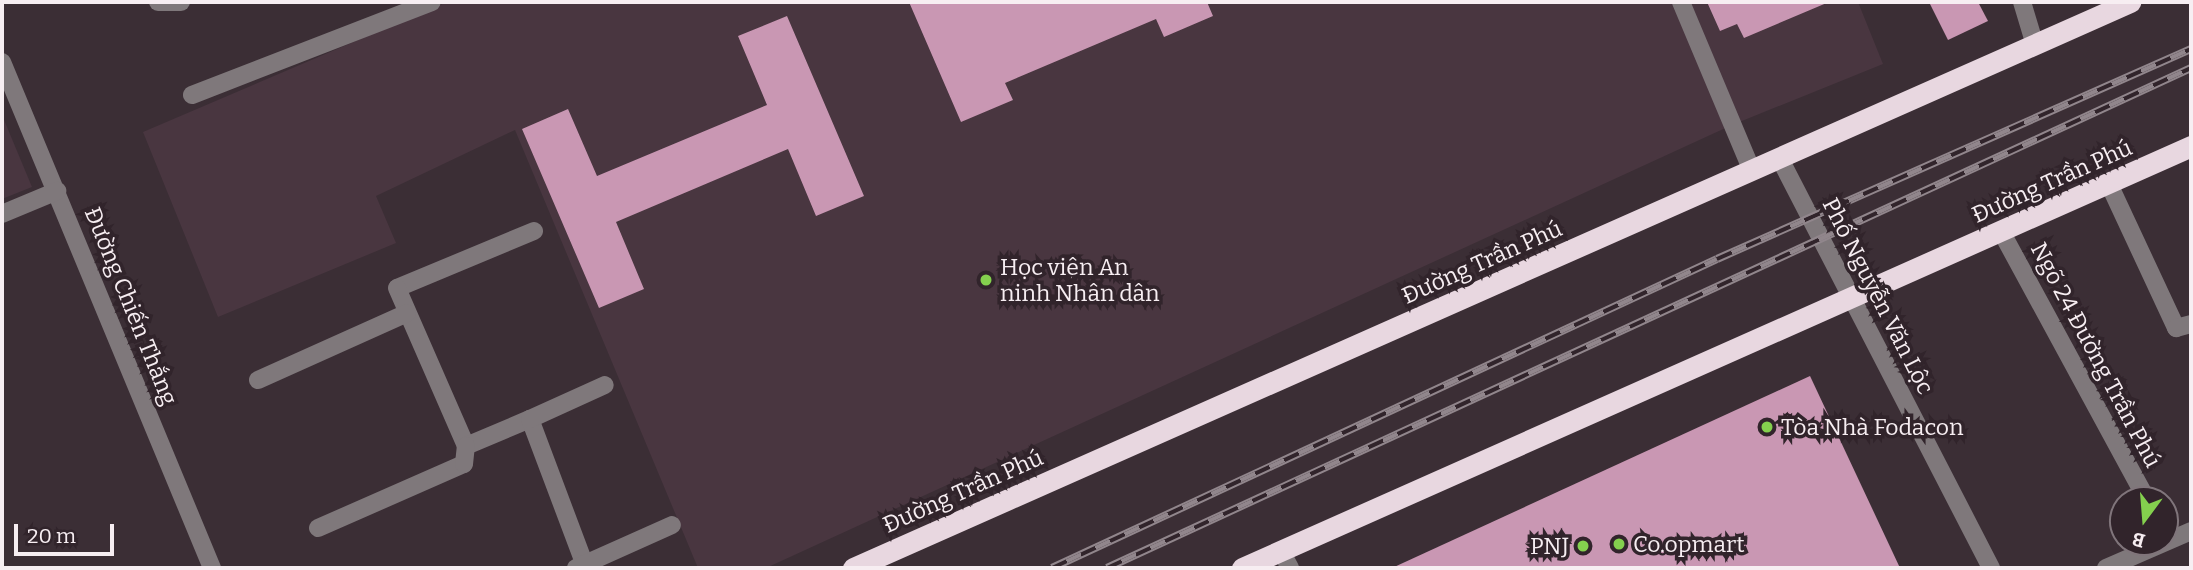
<!DOCTYPE html>
<html>
<head>
<meta charset="utf-8">
<style>
	body { margin:0 }
	#map { position:relative; width:2193px; height:570px; overflow:hidden; background:#3b2e35; font-family:Bitter,serif }
	div>[style] { position:absolute }
	.built>* { inset:0; background:#493640 }
	.building>* { inset:0; background:#c997b3 }
	.minor>* { height:18px; margin:-9px; padding:0 9px; transform-origin:9px; border-radius:9px; background:#7f787b }
	.highway>* { height:21px; margin:-10.5px; padding:0 10.5px; transform-origin:10.5px; border-radius:10.5px; background:#e8d7e0 }
	.rail>* { height:8px; margin-top:-4px; transform-origin:0; background:repeating-linear-gradient(90deg,#31242b 0 16px,#91868c 0 32px); box-sizing:border-box; border-block:2px solid #91868c }
	.dots>* { width:19px; height:19px; translate:-50% -50%; box-sizing:border-box; border:4px solid #31242b; border-radius:50% }
	span { translate:-50% -50%; white-space:nowrap; text-align:center; line-height:1.15; -webkit-text-stroke:7px #31242b; paint-order:stroke }
	.street-label { font-size:23px; color:#f7eef2 }
	.poi-label { font-size:23px; color:#f7eef2 }
	.left { translate:0 -50%; text-align:left }
	.right { translate:-100% -50%; text-align:right }
	.frame { position:absolute; inset:0; border:4px solid #f7eef2; pointer-events:none }
	.north { position:absolute; left:2109px; top:486px; width:70px; height:70px; box-sizing:border-box; background:#31242b; border:2px solid #80757b; border-radius:50%; rotate:196deg; font-size:19px; font-weight:700; line-height:28px; text-align:center; color:#f7eef2 }
	.north::after { content:''; display:block; margin:auto; width:24px; height:32px; background:#84d04e; clip-path:polygon(50% 0,100% 100%,50% 72%,0 100%) }
	.scale { position:absolute; left:14px; top:524px; width:100px; height:32px; box-sizing:border-box; border:4px solid #f7eef2; border-top:0; padding-left:9px; font-size:21px; line-height:24px; white-space:nowrap; color:#f7eef2; -webkit-text-stroke:5px #31242b; paint-order:stroke }
</style>
</head>
<body>
<div id="map">
	<div class="built">
		<div style="clip-path:polygon(447px 2px,1858px 2px,1883px 64px,1732px 125px,766px 568px,698px 568px,515px 130px,376px 196px,396px 243px,218px 317px,143px 132px)"></div>
		<div style="clip-path:polygon(2px 115px,32px 187px,2px 199px)"></div>
	</div>
	<div class="building">
		<div style="clip-path:polygon(909px 2px,1207px 2px,1213px 16px,1164px 37px,1156px 19px,1005px 83px,1013px 100px,961px 122px)"></div>
		<div style="clip-path:polygon(1707px 2px,1829px 2px,1744px 38px,1737px 24px,1720px 31px)"></div>
		<div style="clip-path:polygon(1929px 2px,1978px 2px,1988px 21px,1948px 40px)"></div>
		<div style="clip-path:polygon(787px 16px,864px 196px,816px 216px,788px 149px,616px 222px,644px 289px,599px 308px,522px 129px,568px 109px,597px 176px,767px 105px,738px 36px)"></div>
		<div style="clip-path:polygon(1810px 376px,1900px 568px,1392px 568px)"></div>
	</div>
	<div class="minor">
		<div style="left:158px;top:2px;width:23px"></div>
		<div style="left:1681px;top:2px;width:183px;rotate:67.2deg"></div>
		<div style="left:2022px;top:2px;width:45px;rotate:73.2deg"></div>
		<div style="left:2px;top:62px;width:548px;rotate:67.46deg"></div>
		<div style="left:192px;top:95px;width:257px;rotate:-21.2deg"></div>
		<div style="left:1780px;top:159px;width:460px;rotate:62.7deg"></div>
		<div style="left:2109px;top:184px;width:159px;rotate:65deg"></div>
		<div style="left:2176px;top:328px;width:16px;rotate:-15deg"></div>
		<div style="left:2px;top:214px;width:60px;rotate:-22.7deg"></div>
		<div style="left:534px;top:231px;width:148px;rotate:157.4deg"></div>
		<div style="left:397px;top:288px;width:172px;rotate:66.4deg"></div>
		<div style="left:466px;top:446px;width:69px;rotate:-22.9deg"></div>
		<div style="left:530px;top:419px;width:159px;rotate:69.4deg"></div>
		<div style="left:2002px;top:233px;width:304px;rotate:61.5deg"></div>
		<div style="left:258px;top:380px;width:163px;rotate:-24.2deg"></div>
		<div style="left:530px;top:419px;width:82px;rotate:-24.4deg"></div>
		<div style="left:318px;top:528px;width:159px;rotate:-23.7deg"></div>
		<div style="left:464px;top:464px;width:18px;rotate:-84deg"></div>
		<div style="left:1281px;top:551px;width:19px;rotate:62deg"></div>
		<div style="left:576px;top:568px;width:105px;rotate:-24.1deg"></div>
		<div style="left:2106px;top:568px;width:93px;rotate:-23.5deg"></div>
	</div>
	<div class="highway">
		<div style="left:853px;top:568px;width:1397px;rotate:-23.9deg"></div>
		<div style="left:1242px;top:568px;width:1039px;rotate:-23.97deg"></div>
	</div>
	<div class="rail">
		<div style="left:1052px;top:568px;width:733px;rotate:-24.92deg"></div>
		<div style="left:1717px;top:259px;width:518px;rotate:-23.9deg"></div>
		<div style="left:1107px;top:568px;width:1194px;rotate:-24.76deg"></div>
	</div>
	<div class="dots">
		<div style="left:986px;top:280px;background:#84d04e"></div>
		<div style="left:1767px;top:427px;background:#84d04e"></div>
		<div style="left:1619px;top:544px;background:#84d04e"></div>
		<div style="left:1583px;top:546px;background:#84d04e"></div>
	</div>
	<div class="street-label">
		<span style="left:2052px;top:181px;rotate:-24deg">Đường Trần Phú</span>
		<span style="left:1482px;top:262px;rotate:-24deg">Đường Trần Phú</span>
		<span style="left:1878px;top:296px;rotate:63deg">Phố Nguyễn Văn Lộc</span>
		<span style="left:131px;top:306px;rotate:68deg">Đường Chiến Thắng</span>
		<span style="left:2096px;top:355px;rotate:62deg">Ngõ 24 Đường Trần Phú</span>
		<span style="left:963px;top:491px;rotate:-24deg">Đường Trần Phú</span>
	</div>
	<div class="poi-label">
		<span class="left" style="left:1000px;top:280px">Học viện An<br>ninh Nhân dân</span>
		<span class="left" style="left:1781px;top:427px">Tòa Nhà Fodacon</span>
		<span class="left" style="left:1633px;top:544px">Co.opmart</span>
		<span class="right" style="left:1569px;top:546px">PNJ</span>
	</div>
	<div class="frame"></div>
	<div class="north">B</div>
	<div class="scale">20 m</div>
</div>
</body>
</html>
